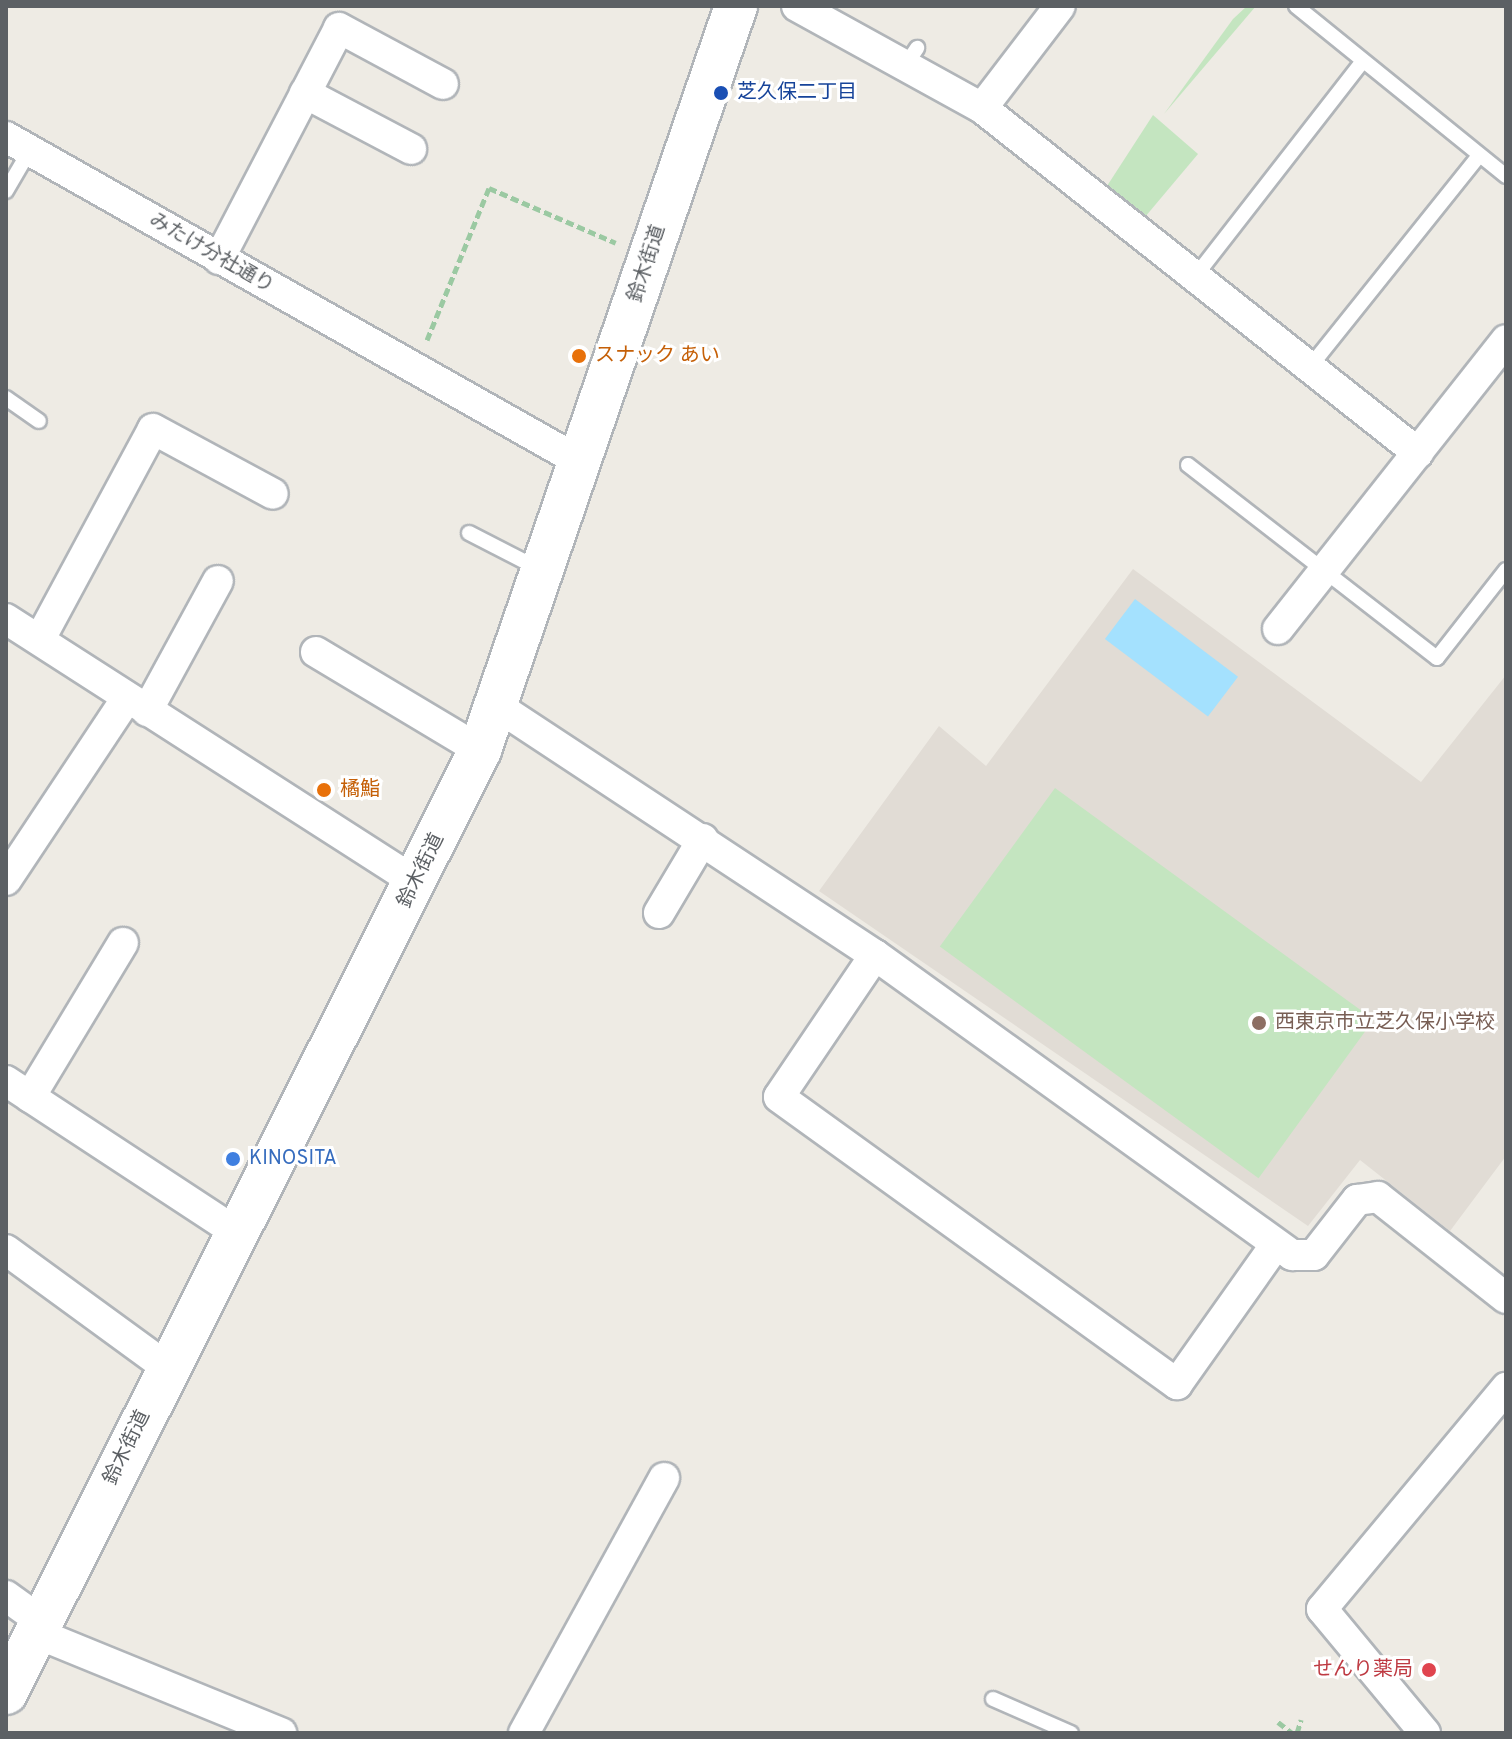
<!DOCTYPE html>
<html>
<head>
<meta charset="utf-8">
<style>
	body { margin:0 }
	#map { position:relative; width:1512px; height:1739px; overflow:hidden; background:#eeebe4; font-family:Overpass,"Noto Sans JP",sans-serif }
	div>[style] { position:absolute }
	.education>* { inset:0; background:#e1dcd5 }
	.green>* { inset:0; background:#c4e5c0; transform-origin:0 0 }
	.water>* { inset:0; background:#a4e1fe; transform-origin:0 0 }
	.path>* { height:5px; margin-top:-2.5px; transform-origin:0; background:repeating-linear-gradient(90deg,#9bc9a2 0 8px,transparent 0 12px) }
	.roads { filter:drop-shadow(2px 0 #b1b5b9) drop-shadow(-2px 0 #b1b5b9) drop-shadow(0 2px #b1b5b9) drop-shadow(0 -2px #b1b5b9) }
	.service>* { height:14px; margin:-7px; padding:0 7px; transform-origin:7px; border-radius:7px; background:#fff }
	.minor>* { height:30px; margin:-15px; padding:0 15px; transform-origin:15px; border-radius:15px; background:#fff }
	.secondary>* { height:42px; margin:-21px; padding:0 21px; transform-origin:21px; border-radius:21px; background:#fff }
	.dots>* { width:22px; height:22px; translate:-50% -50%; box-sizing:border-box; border:4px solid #fff; border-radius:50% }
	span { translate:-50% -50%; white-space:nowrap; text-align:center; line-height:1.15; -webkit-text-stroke:6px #fff; paint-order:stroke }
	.transit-label { font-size:20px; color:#164399 }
	.left { translate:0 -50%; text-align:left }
	.street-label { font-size:20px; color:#5c6064 }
	.food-label { font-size:20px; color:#c56008 }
	.education-label { font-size:20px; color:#785e54 }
	.shop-label { font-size:20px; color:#366cbe }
	.health-label { font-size:20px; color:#be3a42 }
	.right { translate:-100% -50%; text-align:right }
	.frame { position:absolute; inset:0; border:8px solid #5c6064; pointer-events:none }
</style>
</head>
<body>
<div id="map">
	<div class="education">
		<div style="clip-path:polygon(1133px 569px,1421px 782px,1506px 675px,1506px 1156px,1450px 1231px,1360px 1160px,1308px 1226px,819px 891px,939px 726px,986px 766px)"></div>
	</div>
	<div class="green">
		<div style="clip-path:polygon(1247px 6px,1256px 6px,1164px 114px,1233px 19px)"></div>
		<div style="clip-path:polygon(1153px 115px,1198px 154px,1145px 217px,1107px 186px)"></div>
		<div style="left:1055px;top:788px;width:394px;height:196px;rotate:36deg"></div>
	</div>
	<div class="water">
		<div style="left:1135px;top:599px;width:129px;height:50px;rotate:37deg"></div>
	</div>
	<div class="path">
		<div style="left:427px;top:340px;width:164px;rotate:-67.8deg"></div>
		<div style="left:489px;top:188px;width:138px;rotate:23.4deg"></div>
		<div style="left:1278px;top:1722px;width:18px;rotate:38deg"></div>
		<div style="left:1297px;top:1733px;width:14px;rotate:-73deg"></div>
	</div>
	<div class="roads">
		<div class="service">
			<div style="left:1296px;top:6px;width:270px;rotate:39deg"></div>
			<div style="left:905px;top:66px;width:22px;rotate:-56deg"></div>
			<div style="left:6px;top:191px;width:48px;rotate:-59.7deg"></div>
			<div style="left:1194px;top:278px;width:274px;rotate:-52.1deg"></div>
			<div style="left:1309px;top:368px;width:272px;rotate:-51.3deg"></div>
			<div style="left:6px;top:398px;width:40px;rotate:34.9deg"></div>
			<div style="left:1188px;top:465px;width:315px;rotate:37.8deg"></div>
			<div style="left:1437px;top:658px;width:112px;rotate:-51.9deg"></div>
			<div style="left:469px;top:533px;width:79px;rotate:27.2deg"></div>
			<div style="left:993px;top:1699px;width:85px;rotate:23.6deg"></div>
		</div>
		<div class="minor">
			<div style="left:797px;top:6px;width:211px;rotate:28.9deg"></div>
			<div style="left:982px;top:108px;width:556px;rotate:38.35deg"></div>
			<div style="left:305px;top:93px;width:120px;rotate:27.8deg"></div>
			<div style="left:982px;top:108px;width:128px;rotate:-52.6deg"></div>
			<div style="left:6px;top:137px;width:660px;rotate:29.48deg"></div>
			<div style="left:219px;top:259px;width:260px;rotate:-62.5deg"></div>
			<div style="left:339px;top:28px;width:118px;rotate:28.3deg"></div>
			<div style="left:6px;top:619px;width:487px;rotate:32.7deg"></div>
			<div style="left:1278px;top:629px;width:368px;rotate:-51.7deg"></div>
			<div style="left:40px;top:639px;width:238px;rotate:-61.7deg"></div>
			<div style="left:153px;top:429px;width:136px;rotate:28.4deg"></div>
			<div style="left:316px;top:652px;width:191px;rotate:30.9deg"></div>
			<div style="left:497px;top:706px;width:453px;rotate:33.4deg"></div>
			<div style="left:875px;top:955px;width:514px;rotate:35.73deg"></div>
			<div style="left:1292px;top:1255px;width:22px"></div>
			<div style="left:1314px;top:1255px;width:70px;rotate:-52deg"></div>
			<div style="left:1357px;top:1200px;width:21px;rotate:-8deg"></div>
			<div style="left:1378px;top:1197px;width:163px;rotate:38.3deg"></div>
			<div style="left:147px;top:711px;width:148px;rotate:-61.4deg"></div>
			<div style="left:6px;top:880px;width:219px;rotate:-56.4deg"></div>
			<div style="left:659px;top:913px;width:86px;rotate:-59.3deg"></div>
			<div style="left:875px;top:955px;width:171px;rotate:124.1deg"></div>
			<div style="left:779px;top:1097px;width:491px;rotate:35.8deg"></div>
			<div style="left:1177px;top:1384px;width:171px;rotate:-54.7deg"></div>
			<div style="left:6px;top:1081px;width:277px;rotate:33.3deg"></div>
			<div style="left:30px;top:1097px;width:180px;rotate:-58.9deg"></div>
			<div style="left:6px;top:1250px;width:200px;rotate:36.1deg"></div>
			<div style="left:6px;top:1596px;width:44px;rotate:35.8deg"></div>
			<div style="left:36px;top:1633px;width:265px;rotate:22.2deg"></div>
			<div style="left:524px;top:1733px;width:291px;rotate:-61.2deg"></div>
			<div style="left:1425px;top:1733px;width:161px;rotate:-129.7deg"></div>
			<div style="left:1322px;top:1609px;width:288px;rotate:-50.2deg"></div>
		</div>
		<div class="secondary">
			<div style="left:6px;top:1693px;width:1055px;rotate:-63.31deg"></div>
			<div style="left:480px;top:750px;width:787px;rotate:-71.01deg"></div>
		</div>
	</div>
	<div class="dots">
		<div style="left:721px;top:93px;background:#1a4fb4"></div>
		<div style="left:579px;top:356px;background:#e8710a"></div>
		<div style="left:324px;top:790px;background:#e8710a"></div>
		<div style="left:1259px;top:1023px;background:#8d6e63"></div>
		<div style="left:233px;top:1159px;background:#3f7fe0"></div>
		<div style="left:1429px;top:1670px;background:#e0444e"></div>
	</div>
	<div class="transit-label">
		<span class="left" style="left:737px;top:93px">芝久保二丁目</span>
	</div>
	<div class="street-label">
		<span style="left:211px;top:254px;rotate:30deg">みたけ分社通り</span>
		<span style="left:648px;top:264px;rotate:-72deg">鈴木街道</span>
		<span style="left:422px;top:871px;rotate:-64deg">鈴木街道</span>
		<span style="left:128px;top:1448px;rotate:-64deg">鈴木街道</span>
	</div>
	<div class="food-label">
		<span class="left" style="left:595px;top:356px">スナック あい</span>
		<span class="left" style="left:340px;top:790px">橘鮨</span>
	</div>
	<div class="education-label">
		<span class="left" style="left:1275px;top:1023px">西東京市立芝久保小学校</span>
	</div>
	<div class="shop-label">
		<span class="left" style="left:249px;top:1159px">KINOSITA</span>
	</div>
	<div class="health-label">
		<span class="right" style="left:1413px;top:1670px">せんり薬局</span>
	</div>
	<div class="frame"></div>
</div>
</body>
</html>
